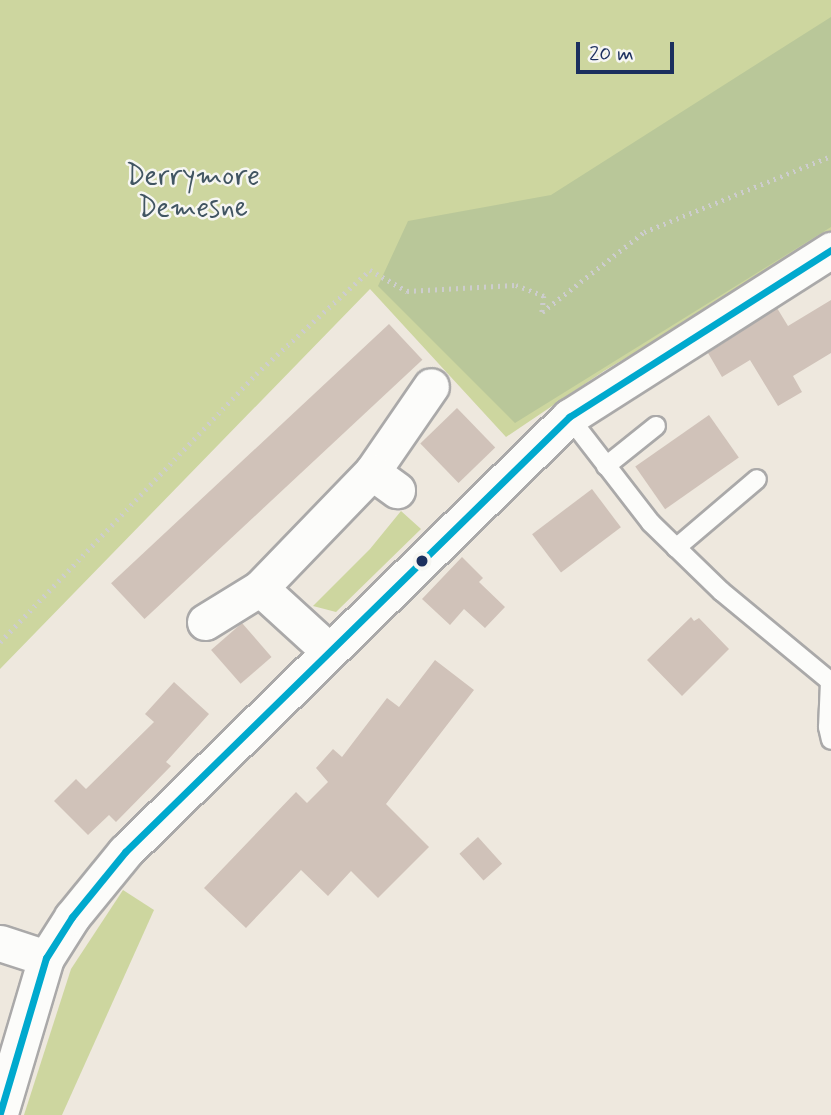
<!DOCTYPE html>
<html>
<head>
<meta charset="utf-8">
<style>
	body { margin:0 }
	#map { position:relative; width:831px; height:1115px; overflow:hidden; background:#eee8de; font-family:Mynerve,sans-serif }
	div>[style] { position:absolute }
	.green>* { inset:0; background:#cdd69f }
	.forest>* { inset:0; background:#b9c799 }
	.building>* { inset:0; background:#d0c2b9; transform-origin:0 0 }
	.path>* { height:4.5px; margin-top:-2.25px; transform-origin:0; background:repeating-linear-gradient(90deg,#cdcdce 0 2px,transparent 0 7px) }
	.roads { filter:drop-shadow(2px 0 #aaa9a9) drop-shadow(-2px 0 #aaa9a9) drop-shadow(0 2px #aaa9a9) drop-shadow(0 -2px #aaa9a9) }
	.service>* { height:18px; margin:-9px; padding:0 9px; transform-origin:9px; border-radius:9px; background:#fcfcfa }
	.minor>* { height:35px; margin:-17.5px; padding:0 17.5px; transform-origin:17.5px; border-radius:17.5px; background:#fcfcfa }
	.bus-1>* { height:7px; margin:-3.5px; padding:0 3.5px; transform-origin:3.5px; border-radius:3.5px; background:#00a9ce }
	.dots>* { width:19px; height:19px; translate:-50% -50%; box-sizing:border-box; border:4px solid #f6f6f2; border-radius:50% }
	span { translate:-50% -50%; white-space:nowrap; text-align:center; line-height:1.15; -webkit-text-stroke:5px #f6f6f2; paint-order:stroke }
	.park-label { font-size:28px; color:#415562 }
	.scale { position:absolute; left:576px; top:42px; width:98px; height:32px; box-sizing:border-box; border:4px solid #1b2f5e; border-top:0; padding-left:9px; font-size:21px; line-height:24px; white-space:nowrap; color:#1b2f5e; -webkit-text-stroke:5px #f6f6f2; paint-order:stroke }
</style>
</head>
<body>
<div id="map">
	<div class="green">
		<div style="clip-path:polygon(0 0,831px 0,831px 236px,604px 371px,506px 437px,370px 289px,0 669px)"></div>
		<div style="clip-path:polygon(401px 511px,421px 529px,336px 612px,313px 606px,370px 549px)"></div>
		<div style="clip-path:polygon(123px 890px,154px 910px,62px 1115px,24px 1115px,71px 969px)"></div>
	</div>
	<div class="forest">
		<div style="clip-path:polygon(831px 17px,831px 227px,515px 423px,378px 286px,408px 221px,551px 195px)"></div>
	</div>
	<div class="building">
		<div style="clip-path:polygon(831px 300px,831px 353px,793px 376px,802px 392px,778px 406px,750px 360px,722px 377px,708px 353px,777px 308px,788px 326px)"></div>
		<div style="left:389px;top:324px;width:49px;height:380px;rotate:47deg"></div>
		<div style="left:457px;top:408px;width:55px;height:51px;rotate:46deg"></div>
		<div style="left:709px;top:415px;width:52px;height:90px;rotate:55deg"></div>
		<div style="left:592px;top:489px;width:48px;height:75px;rotate:53deg"></div>
		<div style="clip-path:polygon(462px 557px,483px 578px,479px 582px,505px 607px,485px 628px,464px 609px,450px 625px,422px 599px)"></div>
		<div style="clip-path:polygon(691px 617px,694px 621px,699px 618px,729px 649px,682px 696px,647px 660px)"></div>
		<div style="left:242px;top:623px;width:45px;height:41px;rotate:49deg"></div>
		<div style="clip-path:polygon(435px 660px,474px 690px,386px 804px,429px 847px,378px 898px,351px 871px,328px 896px,301px 870px,246px 928px,204px 888px,296px 792px,307px 803px,328px 782px,316px 768px,333px 749px,342px 757px,387px 698px,399px 707px)"></div>
		<div style="clip-path:polygon(174px 682px,209px 714px,166px 762px,171px 766px,116px 822px,109px 815px,88px 835px,54px 801px,76px 779px,86px 789px,154px 722px,145px 714px)"></div>
		<div style="left:478px;top:837px;width:36px;height:25px;rotate:48deg"></div>
	</div>
	<div class="path">
		<div style="left:0;top:642px;width:371px;rotate:-46.3deg"></div>
		<div style="left:256px;top:374px;width:154px;rotate:-42.4deg"></div>
		<div style="left:370px;top:270px;width:43px;rotate:29.6deg"></div>
		<div style="left:407px;top:291px;width:109px;rotate:-3.2deg"></div>
		<div style="left:516px;top:285px;width:30px;rotate:21deg"></div>
		<div style="left:544px;top:296px;width:16px;rotate:97deg"></div>
		<div style="left:542px;top:312px;width:130px;rotate:-38.1deg"></div>
		<div style="left:644px;top:232px;width:202px;rotate:-22.1deg"></div>
	</div>
	<div class="roads">
		<div class="service">
			<div style="left:569px;top:417px;width:134px;rotate:52.3deg"></div>
			<div style="left:651px;top:523px;width:98px;rotate:44.2deg"></div>
			<div style="left:721px;top:591px;width:143px;rotate:39.6deg"></div>
			<div style="left:606px;top:466px;width:64px;rotate:-38.7deg"></div>
			<div style="left:676px;top:548px;width:106px;rotate:-40.4deg"></div>
			<div style="left:830px;top:682px;width:45px;rotate:92.5deg"></div>
			<div style="left:828px;top:727px;width:13px;rotate:77deg"></div>
		</div>
		<div class="minor">
			<div style="left:372px;top:472px;width:104px;rotate:-55.5deg"></div>
			<div style="left:205px;top:622px;width:65px;rotate:-31.7deg"></div>
			<div style="left:328px;top:650px;width:92px;rotate:-137.6deg"></div>
			<div style="left:260px;top:588px;width:161px;rotate:-46deg"></div>
			<div style="left:372px;top:472px;width:31px;rotate:36deg"></div>
			<div style="left:0;top:943px;width:48px;rotate:18.1deg"></div>
			<div style="left:0;top:1113px;width:162px;rotate:-73.5deg"></div>
			<div style="left:46px;top:958px;width:49px;rotate:-57.6deg"></div>
			<div style="left:72px;top:917px;width:84px;rotate:-50.8deg"></div>
			<div style="left:125px;top:852px;width:622px;rotate:-44.41deg"></div>
			<div style="left:569px;top:417px;width:311px;rotate:-32.5deg"></div>
		</div>
	</div>
	<div class="bus-1">
		<div style="left:0;top:1113px;width:162px;rotate:-73.5deg"></div>
		<div style="left:46px;top:958px;width:49px;rotate:-57.6deg"></div>
		<div style="left:72px;top:917px;width:84px;rotate:-50.8deg"></div>
		<div style="left:125px;top:852px;width:622px;rotate:-44.41deg"></div>
		<div style="left:569px;top:417px;width:311px;rotate:-32.5deg"></div>
	</div>
	<div class="dots">
		<div style="left:422px;top:561px;background:#1b2f5e"></div>
	</div>
	<div class="park-label">
		<span style="left:193px;top:193px">Derrymore<br>Demesne</span>
	</div>
	<div class="scale">20 m</div>
</div>
</body>
</html>
